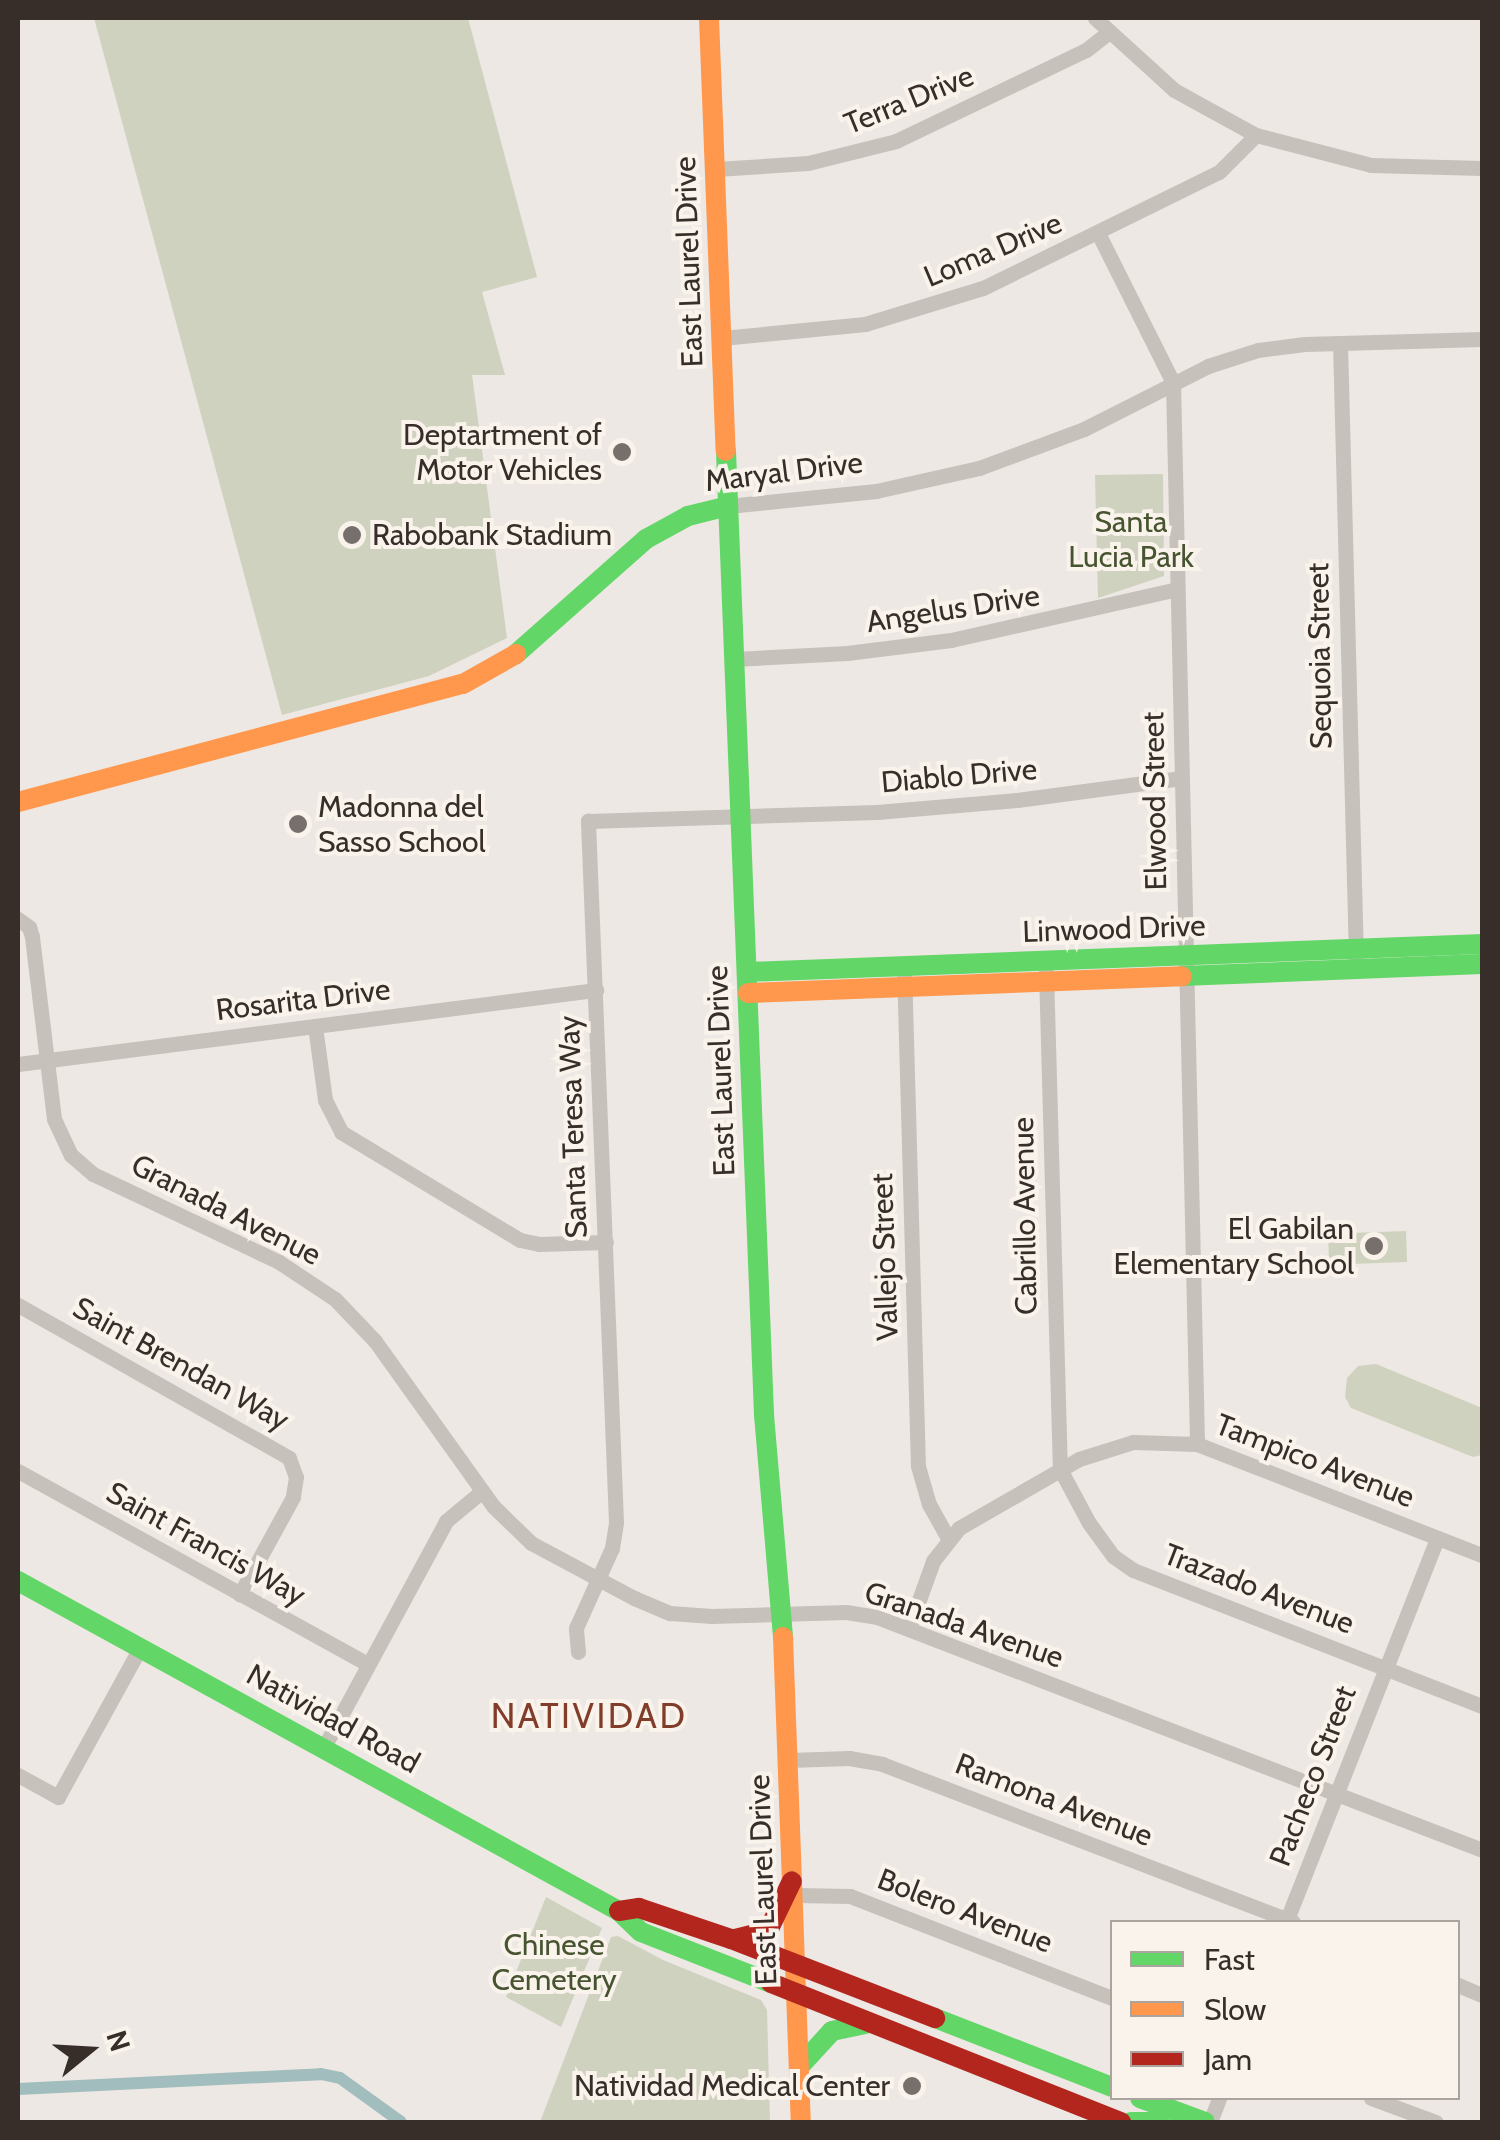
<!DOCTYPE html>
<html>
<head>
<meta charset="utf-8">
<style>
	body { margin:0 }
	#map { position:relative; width:1500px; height:2140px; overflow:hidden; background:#ede8e3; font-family:Cabin,sans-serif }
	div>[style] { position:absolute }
	.green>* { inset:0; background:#cfd2be; transform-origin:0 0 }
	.canal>* { height:12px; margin:-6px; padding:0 6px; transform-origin:6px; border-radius:6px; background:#a1bdbd }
	.street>* { height:15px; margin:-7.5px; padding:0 7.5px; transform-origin:7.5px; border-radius:7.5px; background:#c7c1bc }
	.fast>* { height:20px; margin:-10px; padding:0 10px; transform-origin:10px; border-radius:10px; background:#63d668 }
	.slow>* { height:20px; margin:-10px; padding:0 10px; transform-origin:10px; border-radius:10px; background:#ff974d }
	.jam>* { height:20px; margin:-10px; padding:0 10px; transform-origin:10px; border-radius:10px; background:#b3261e }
	.dots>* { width:28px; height:28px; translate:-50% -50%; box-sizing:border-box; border:5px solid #f9f3ec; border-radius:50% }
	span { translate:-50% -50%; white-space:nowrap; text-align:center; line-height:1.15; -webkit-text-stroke:8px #f9f3ec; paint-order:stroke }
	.street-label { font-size:30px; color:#372e2a }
	.poi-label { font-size:30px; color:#372e2a }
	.right { translate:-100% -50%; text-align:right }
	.left { translate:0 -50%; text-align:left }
	.park-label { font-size:30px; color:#475430 }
	.quarter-label { font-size:35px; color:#813d29; letter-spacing:2.5px }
	.frame { position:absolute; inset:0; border:20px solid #372e2a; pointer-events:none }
	.legend { position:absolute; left:1110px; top:1920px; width:350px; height:180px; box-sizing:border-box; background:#f9f3ec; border:2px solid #aba49e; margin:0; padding:12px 18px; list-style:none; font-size:30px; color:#372e2a }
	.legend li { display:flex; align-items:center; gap:20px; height:50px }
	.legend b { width:50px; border:2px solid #aba49e }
	.north { position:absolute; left:40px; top:2000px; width:100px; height:100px; -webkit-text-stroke:8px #f9f3ec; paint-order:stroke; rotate:72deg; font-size:28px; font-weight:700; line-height:40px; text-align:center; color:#372e2a }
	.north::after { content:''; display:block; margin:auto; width:35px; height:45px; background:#372e2a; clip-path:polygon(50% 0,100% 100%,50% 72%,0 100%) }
</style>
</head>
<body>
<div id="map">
	<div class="green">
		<div style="clip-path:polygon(94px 18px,468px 18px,537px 277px,482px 292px,505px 375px,472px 375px,507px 638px,429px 676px,282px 715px)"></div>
		<div style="clip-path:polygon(1163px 474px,1164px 576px,1098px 598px,1095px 475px)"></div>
		<div style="left:1406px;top:1231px;width:31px;height:78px;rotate:88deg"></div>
		<div style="clip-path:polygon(1376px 1364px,1482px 1408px,1482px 1455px,1473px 1457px,1351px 1408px,1345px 1397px,1347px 1378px,1358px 1366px)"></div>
		<div style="clip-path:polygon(546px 1897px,602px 1928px,561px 2027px,506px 1997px)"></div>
		<div style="clip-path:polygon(618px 1936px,663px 1960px,761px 2000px,767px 2010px,770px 2122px,540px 2122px,611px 1937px)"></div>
	</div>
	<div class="canal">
		<div style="left:18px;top:2089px;width:303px;rotate:-2.8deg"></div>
		<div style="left:321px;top:2074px;width:19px;rotate:12deg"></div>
		<div style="left:340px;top:2078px;width:75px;rotate:35.8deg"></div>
	</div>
	<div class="street">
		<div style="left:1095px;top:18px;width:107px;rotate:42.3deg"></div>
		<div style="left:1174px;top:90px;width:94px;rotate:28.8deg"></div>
		<div style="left:1256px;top:135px;width:119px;rotate:14.6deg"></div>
		<div style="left:1371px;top:165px;width:111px;rotate:1.5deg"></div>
		<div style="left:716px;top:169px;width:92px;rotate:-3.7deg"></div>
		<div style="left:808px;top:163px;width:91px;rotate:-14deg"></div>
		<div style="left:896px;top:141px;width:211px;rotate:-25.6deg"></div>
		<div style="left:1086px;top:50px;width:28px;rotate:-38deg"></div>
		<div style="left:1098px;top:233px;width:168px;rotate:63.4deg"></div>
		<div style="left:1173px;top:383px;width:1061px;rotate:88.7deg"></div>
		<div style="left:722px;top:338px;width:144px;rotate:-5.6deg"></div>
		<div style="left:865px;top:324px;width:123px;rotate:-17deg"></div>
		<div style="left:983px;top:288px;width:263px;rotate:-26.2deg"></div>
		<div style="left:1219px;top:172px;width:52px;rotate:-45deg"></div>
		<div style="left:1340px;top:343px;width:615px;rotate:88.51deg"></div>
		<div style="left:728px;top:506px;width:149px;rotate:-5.8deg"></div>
		<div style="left:876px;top:491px;width:106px;rotate:-12.6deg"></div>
		<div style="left:979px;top:468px;width:112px;rotate:-20.4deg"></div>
		<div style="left:1084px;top:429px;width:139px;rotate:-26.9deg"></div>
		<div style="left:1208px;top:366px;width:52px;rotate:-17.7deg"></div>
		<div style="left:1258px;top:350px;width:47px;rotate:-7.3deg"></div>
		<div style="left:1305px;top:344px;width:177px;rotate:-1.6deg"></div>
		<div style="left:734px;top:659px;width:113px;rotate:-3deg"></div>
		<div style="left:847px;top:653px;width:105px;rotate:-7.1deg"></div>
		<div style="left:951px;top:640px;width:232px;rotate:-12.7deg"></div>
		<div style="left:18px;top:919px;width:14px;rotate:36deg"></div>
		<div style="left:29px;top:927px;width:10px;rotate:73deg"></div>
		<div style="left:32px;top:937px;width:183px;rotate:83.1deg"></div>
		<div style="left:54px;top:1119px;width:40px;rotate:65deg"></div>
		<div style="left:71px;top:1155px;width:29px;rotate:41deg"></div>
		<div style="left:93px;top:1174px;width:206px;rotate:25.3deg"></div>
		<div style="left:279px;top:1262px;width:67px;rotate:33.5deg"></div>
		<div style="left:335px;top:1299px;width:58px;rotate:46.4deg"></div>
		<div style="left:375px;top:1341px;width:203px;rotate:54.4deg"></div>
		<div style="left:493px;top:1506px;width:53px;rotate:44.2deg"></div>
		<div style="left:531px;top:1543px;width:117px;rotate:28.1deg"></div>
		<div style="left:634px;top:1598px;width:39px;rotate:23deg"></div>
		<div style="left:670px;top:1613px;width:42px;rotate:4.1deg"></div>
		<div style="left:712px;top:1616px;width:134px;rotate:-1.7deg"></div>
		<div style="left:846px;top:1612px;width:31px;rotate:9deg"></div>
		<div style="left:877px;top:1617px;width:648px;rotate:21.06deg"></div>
		<div style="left:904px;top:967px;width:499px;rotate:88.4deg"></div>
		<div style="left:918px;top:1466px;width:40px;rotate:74deg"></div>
		<div style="left:929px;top:1504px;width:39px;rotate:61deg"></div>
		<div style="left:1046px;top:971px;width:498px;rotate:88.4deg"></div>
		<div style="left:1060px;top:1469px;width:61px;rotate:61.8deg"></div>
		<div style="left:1089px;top:1523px;width:41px;rotate:54deg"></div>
		<div style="left:1113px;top:1556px;width:24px;rotate:35deg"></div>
		<div style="left:1133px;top:1570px;width:375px;rotate:21.3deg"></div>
		<div style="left:315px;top:1026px;width:75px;rotate:82.3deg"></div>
		<div style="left:325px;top:1100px;width:36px;rotate:63deg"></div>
		<div style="left:341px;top:1132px;width:209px;rotate:31.1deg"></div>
		<div style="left:520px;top:1240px;width:19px;rotate:12deg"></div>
		<div style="left:539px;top:1244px;width:67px;rotate:-1.7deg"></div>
		<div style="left:18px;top:1064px;width:583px;rotate:-7.3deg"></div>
		<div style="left:18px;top:1305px;width:311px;rotate:29.4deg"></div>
		<div style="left:289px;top:1458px;width:20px;rotate:70deg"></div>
		<div style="left:296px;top:1477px;width:20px;rotate:99deg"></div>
		<div style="left:293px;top:1497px;width:111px;rotate:118.7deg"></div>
		<div style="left:18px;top:1471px;width:399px;rotate:28.9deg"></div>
		<div style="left:909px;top:1628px;width:71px;rotate:-70.3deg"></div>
		<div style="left:933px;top:1561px;width:42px;rotate:-51.8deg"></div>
		<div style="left:959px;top:1528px;width:138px;rotate:-29.9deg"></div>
		<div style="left:1079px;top:1459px;width:57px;rotate:-17.5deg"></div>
		<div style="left:1133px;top:1442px;width:64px;rotate:1.8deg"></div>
		<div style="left:1197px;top:1444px;width:306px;rotate:21.3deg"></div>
		<div style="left:578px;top:1652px;width:24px;rotate:-95deg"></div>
		<div style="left:576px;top:1628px;width:88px;rotate:-65.8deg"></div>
		<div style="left:612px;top:1548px;width:26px;rotate:-81deg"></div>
		<div style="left:616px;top:1522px;width:702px;rotate:-92.29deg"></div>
		<div style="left:588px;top:821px;width:289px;rotate:-1.8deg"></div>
		<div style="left:877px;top:812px;width:141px;rotate:-4.9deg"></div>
		<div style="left:1017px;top:800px;width:166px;rotate:-7.6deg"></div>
		<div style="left:324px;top:1747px;width:257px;rotate:-61.6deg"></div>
		<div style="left:446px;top:1521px;width:47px;rotate:-39.8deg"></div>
		<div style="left:789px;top:1760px;width:60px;rotate:-1.9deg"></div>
		<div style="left:849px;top:1758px;width:34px;rotate:10deg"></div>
		<div style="left:882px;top:1764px;width:440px;rotate:21deg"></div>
		<div style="left:18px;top:1775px;width:46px;rotate:28.8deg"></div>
		<div style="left:58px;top:1797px;width:170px;rotate:-61.2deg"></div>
		<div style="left:795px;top:1895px;width:55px;rotate:1deg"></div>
		<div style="left:850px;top:1896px;width:281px;rotate:21.3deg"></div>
		<div style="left:1286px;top:1922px;width:413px;rotate:-68.5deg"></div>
		<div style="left:1458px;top:1985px;width:26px;rotate:23deg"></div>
		<div style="left:1371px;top:2098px;width:69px;rotate:20.3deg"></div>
		<div style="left:1210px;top:2122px;width:26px;rotate:-69deg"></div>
	</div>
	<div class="fast">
		<div style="left:726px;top:451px;width:965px;rotate:87.74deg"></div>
		<div style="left:764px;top:1415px;width:223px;rotate:85.1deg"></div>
		<div style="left:516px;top:654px;width:174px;rotate:-41.5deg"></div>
		<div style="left:646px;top:539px;width:48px;rotate:-28.7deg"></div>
		<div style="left:688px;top:516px;width:41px;rotate:-14deg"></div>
		<div style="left:747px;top:972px;width:736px;rotate:-2.18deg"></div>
		<div style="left:1182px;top:976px;width:300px;rotate:-2.3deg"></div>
		<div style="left:18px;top:1581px;width:686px;rotate:28.77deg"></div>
		<div style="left:619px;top:1911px;width:30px;rotate:44deg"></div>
		<div style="left:641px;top:1932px;width:140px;rotate:21.4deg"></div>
		<div style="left:935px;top:2018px;width:190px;rotate:21.3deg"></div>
		<div style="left:799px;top:2067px;width:49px;rotate:-47.5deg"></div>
		<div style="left:832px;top:2031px;width:34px;rotate:-12deg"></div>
		<div style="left:1140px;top:2098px;width:69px;rotate:20.3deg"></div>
		<div style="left:1131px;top:2122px;width:29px"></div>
	</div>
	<div class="slow">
		<div style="left:709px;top:18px;width:433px;rotate:87.8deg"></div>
		<div style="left:18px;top:802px;width:460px;rotate:-14.9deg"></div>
		<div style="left:463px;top:684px;width:61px;rotate:-29.5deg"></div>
		<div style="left:748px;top:993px;width:434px;rotate:-2.2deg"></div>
		<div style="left:783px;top:1637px;width:485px;rotate:87.9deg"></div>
	</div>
	<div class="jam">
		<div style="left:619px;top:1911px;width:20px;rotate:-9deg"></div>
		<div style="left:639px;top:1908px;width:97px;rotate:18.6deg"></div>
		<div style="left:731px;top:1939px;width:219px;rotate:21.2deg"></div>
		<div style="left:735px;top:1939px;width:34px;rotate:-14deg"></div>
		<div style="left:768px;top:1931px;width:55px;rotate:-64.4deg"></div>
		<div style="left:771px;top:1983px;width:377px;rotate:21.7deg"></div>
	</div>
	<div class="dots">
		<div style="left:622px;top:452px;background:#776f6b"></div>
		<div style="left:352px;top:535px;background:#776f6b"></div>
		<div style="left:298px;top:824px;background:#776f6b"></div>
		<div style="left:1374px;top:1246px;background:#776f6b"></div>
		<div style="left:912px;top:2086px;background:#776f6b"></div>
	</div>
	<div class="street-label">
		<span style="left:909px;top:100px;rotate:-22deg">Terra Drive</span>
		<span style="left:993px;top:250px;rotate:-23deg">Loma Drive</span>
		<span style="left:689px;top:262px;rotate:-92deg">East Laurel Drive</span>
		<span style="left:784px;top:472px;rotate:-7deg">Maryal Drive</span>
		<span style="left:953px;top:609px;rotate:-9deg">Angelus Drive</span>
		<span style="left:1320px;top:656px;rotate:-91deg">Sequoia Street</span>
		<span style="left:959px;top:776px;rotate:-5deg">Diablo Drive</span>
		<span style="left:1155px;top:801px;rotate:-91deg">Elwood Street</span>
		<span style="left:1114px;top:929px;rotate:-2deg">Linwood Drive</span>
		<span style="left:303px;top:1000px;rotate:-7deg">Rosarita Drive</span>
		<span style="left:721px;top:1071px;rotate:-92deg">East Laurel Drive</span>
		<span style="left:573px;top:1127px;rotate:-92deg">Santa Teresa Way</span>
		<span style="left:226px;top:1210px;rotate:27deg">Granada Avenue</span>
		<span style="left:1025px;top:1216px;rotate:-91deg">Cabrillo Avenue</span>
		<span style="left:885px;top:1257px;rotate:-92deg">Vallejo Street</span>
		<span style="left:181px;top:1364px;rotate:29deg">Saint Brendan Way</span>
		<span style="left:1315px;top:1461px;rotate:21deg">Tampico Avenue</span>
		<span style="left:206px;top:1544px;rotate:29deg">Saint Francis Way</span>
		<span style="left:1259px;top:1589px;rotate:21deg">Trazado Avenue</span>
		<span style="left:964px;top:1625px;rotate:19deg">Granada Avenue</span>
		<span style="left:333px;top:1719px;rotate:29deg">Natividad Road</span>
		<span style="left:1313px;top:1776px;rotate:-69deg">Pacheco Street</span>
		<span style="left:1054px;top:1800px;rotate:21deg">Ramona Avenue</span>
		<span style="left:763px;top:1880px;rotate:-92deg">East Laurel Drive</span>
		<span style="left:965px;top:1911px;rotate:21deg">Bolero Avenue</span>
	</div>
	<div class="poi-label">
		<span class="right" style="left:602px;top:452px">Deptartment of<br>Motor Vehicles</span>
		<span class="left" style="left:372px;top:535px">Rabobank Stadium</span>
		<span class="left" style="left:318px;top:824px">Madonna del<br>Sasso School</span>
		<span class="right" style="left:1354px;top:1246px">El Gabilan<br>Elementary School</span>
		<span class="right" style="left:890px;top:2086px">Natividad Medical Center</span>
	</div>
	<div class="park-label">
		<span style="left:1131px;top:539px">Santa<br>Lucia Park</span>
		<span style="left:554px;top:1962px">Chinese<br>Cemetery</span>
	</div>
	<div class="quarter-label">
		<span style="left:589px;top:1716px">NATIVIDAD</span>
	</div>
	<div class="frame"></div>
	<ul class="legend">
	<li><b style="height:12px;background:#63d668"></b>Fast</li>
	<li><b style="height:12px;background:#ff974d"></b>Slow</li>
	<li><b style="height:12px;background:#b3261e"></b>Jam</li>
	</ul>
	<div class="north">N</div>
</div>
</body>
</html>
